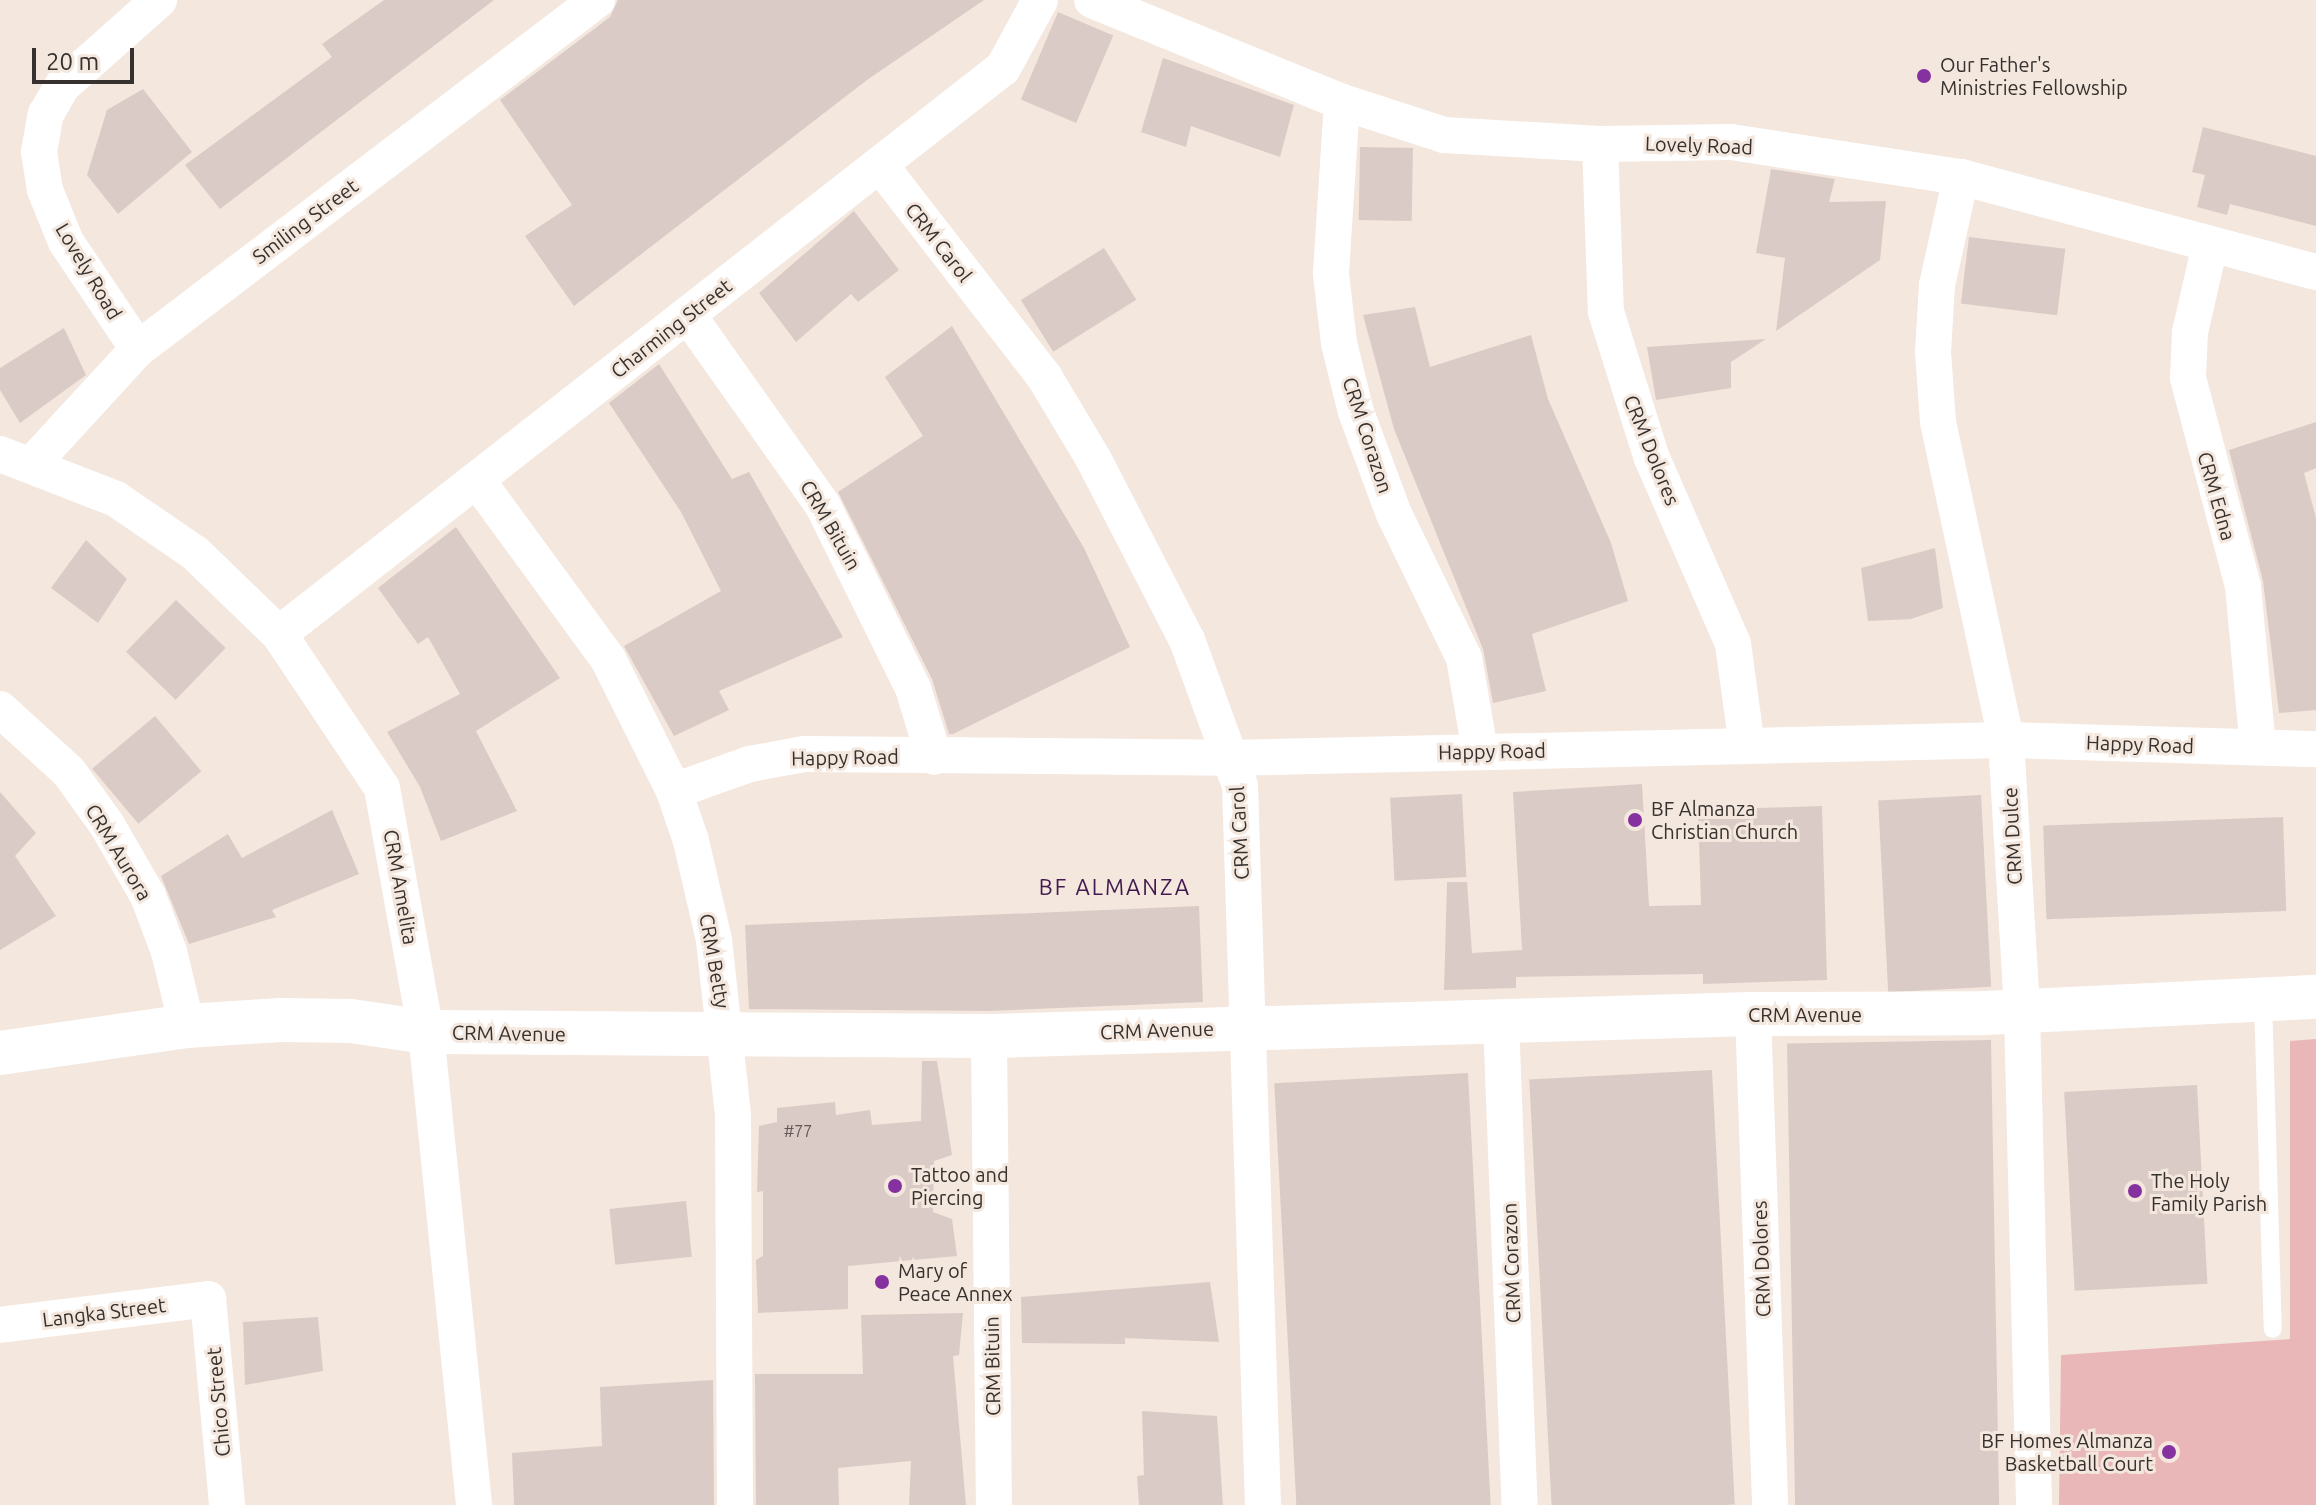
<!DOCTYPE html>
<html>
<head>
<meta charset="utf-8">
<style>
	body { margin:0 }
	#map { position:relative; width:2316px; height:1505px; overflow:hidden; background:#f4e7de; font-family:Ubuntu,sans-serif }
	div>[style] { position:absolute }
	.green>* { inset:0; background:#eab7b9 }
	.building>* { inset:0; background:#dbcbc6; transform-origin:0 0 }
	.service>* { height:18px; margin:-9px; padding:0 9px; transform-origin:9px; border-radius:9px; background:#fff }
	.minor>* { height:36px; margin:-18px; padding:0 18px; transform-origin:18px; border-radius:18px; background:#fff }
	.tertiary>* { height:44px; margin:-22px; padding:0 22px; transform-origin:22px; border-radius:22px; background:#fff }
	.dots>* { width:22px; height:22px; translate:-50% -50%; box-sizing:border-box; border:4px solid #f4e7de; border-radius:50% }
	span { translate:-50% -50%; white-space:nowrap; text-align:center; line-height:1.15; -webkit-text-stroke:6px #f4e7de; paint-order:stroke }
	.number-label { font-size:16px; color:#5f5854 }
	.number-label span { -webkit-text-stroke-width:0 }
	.poi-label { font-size:20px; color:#36312e }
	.left { translate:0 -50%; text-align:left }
	.right { translate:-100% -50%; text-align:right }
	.street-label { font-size:20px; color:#36312e }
	.neighbourhood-label { font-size:22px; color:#41194e; letter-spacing:2px }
	.scale { position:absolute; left:32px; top:48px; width:102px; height:36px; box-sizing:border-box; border:4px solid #36312e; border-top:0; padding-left:10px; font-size:24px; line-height:28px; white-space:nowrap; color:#36312e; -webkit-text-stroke:6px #f4e7de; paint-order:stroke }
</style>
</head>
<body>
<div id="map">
	<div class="green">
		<div style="clip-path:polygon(2316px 1039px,2316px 1505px,2059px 1505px,2061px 1355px,2290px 1339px,2290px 1041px)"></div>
	</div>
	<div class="building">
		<div style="clip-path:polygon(384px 0,494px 0,220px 209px,185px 165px,332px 57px,322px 44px)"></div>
		<div style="clip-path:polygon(618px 0,984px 0,867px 80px,574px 306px,525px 236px,572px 205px,500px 100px,610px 17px)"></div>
		<div style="left:1058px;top:12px;width:60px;height:95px;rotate:23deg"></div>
		<div style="clip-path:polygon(1163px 58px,1294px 105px,1280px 157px,1191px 126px,1186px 147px,1141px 132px)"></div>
		<div style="clip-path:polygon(143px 89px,192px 152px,118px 214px,87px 175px,107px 110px)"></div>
		<div style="clip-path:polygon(2203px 127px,2316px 156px,2316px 226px,2230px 204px,2227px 215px,2197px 207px,2205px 175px,2192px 172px)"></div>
		<div style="left:1360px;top:147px;width:53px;height:73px;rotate:1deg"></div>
		<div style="clip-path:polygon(1771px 169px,1835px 179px,1829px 202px,1886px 201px,1880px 260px,1776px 331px,1785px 258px,1756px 253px)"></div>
		<div style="clip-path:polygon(854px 211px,899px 270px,858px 302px,851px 294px,796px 342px,759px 293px)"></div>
		<div style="left:1969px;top:237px;width:97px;height:67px;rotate:7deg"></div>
		<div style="left:1104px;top:248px;width:61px;height:98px;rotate:58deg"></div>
		<div style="clip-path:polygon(1415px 307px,1430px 367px,1531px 335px,1548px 399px,1611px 543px,1628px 601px,1532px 634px,1546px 691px,1493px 703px,1483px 649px,1394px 429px,1363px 315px)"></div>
		<div style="clip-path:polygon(952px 326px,1084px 548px,1130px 647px,953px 734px,949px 734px,932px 679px,838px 492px,923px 436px,885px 377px)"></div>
		<div style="clip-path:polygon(64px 328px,86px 375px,20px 423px,0 390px,0 368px)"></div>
		<div style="clip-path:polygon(1766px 339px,1731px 362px,1731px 388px,1656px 400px,1647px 347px)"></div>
		<div style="clip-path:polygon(659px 364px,732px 479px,749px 472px,843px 637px,719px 691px,729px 710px,674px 736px,624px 646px,721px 591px,681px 512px,609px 403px)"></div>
		<div style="clip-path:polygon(2316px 422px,2316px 468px,2304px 473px,2316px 518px,2316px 710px,2279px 713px,2263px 581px,2229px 450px)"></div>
		<div style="clip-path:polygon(456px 527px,560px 678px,476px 731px,517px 811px,441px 841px,420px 787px,387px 732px,460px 694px,428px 637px,418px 644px,378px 588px)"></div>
		<div style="clip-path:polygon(86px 540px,127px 579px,98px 623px,51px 588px)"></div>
		<div style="clip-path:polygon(1935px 548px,1943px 608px,1911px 619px,1868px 621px,1861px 568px)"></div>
		<div style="left:176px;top:600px;width:69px;height:72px;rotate:44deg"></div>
		<div style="left:155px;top:716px;width:72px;height:82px;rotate:50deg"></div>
		<div style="clip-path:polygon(1642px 784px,1649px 906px,1701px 905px,1698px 810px,1822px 806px,1827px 980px,1703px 984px,1703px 974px,1516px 977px,1516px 988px,1444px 990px,1447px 882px,1467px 882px,1472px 953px,1522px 950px,1513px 792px)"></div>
		<div style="clip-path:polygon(0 792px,36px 833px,15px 856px,56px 916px,0 950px)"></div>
		<div style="left:1462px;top:794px;width:83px;height:72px;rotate:87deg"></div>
		<div style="left:1981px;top:795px;width:192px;height:103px;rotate:87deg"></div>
		<div style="clip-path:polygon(332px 810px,359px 874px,272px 910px,276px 917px,189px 944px,161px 876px,228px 834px,242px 858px)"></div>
		<div style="left:2283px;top:817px;width:94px;height:240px;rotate:88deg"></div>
		<div style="clip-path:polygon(1199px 906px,1203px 1002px,989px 1011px,749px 1009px,745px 925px)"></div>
		<div style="left:1991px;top:1040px;width:465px;height:204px;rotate:89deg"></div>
		<div style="clip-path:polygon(922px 1061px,937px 1061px,952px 1155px,934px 1161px,933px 1212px,952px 1219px,957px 1256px,848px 1266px,848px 1309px,758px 1313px,756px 1260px,763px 1256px,763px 1191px,757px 1192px,759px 1126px,777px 1122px,777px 1108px,835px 1102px,836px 1115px,870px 1110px,872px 1125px,921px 1121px)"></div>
		<div style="left:1712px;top:1070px;width:435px;height:183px;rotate:87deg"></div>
		<div style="left:1468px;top:1073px;width:433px;height:194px;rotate:87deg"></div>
		<div style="left:2197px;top:1085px;width:199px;height:133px;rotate:87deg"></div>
		<div style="left:686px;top:1201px;width:56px;height:77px;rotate:84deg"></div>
		<div style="clip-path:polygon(1210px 1282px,1219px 1342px,1125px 1338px,1125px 1344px,1022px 1343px,1021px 1297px)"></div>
		<div style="clip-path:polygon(963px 1313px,959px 1355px,953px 1356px,966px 1505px,909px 1505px,911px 1461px,838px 1468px,839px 1505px,756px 1505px,755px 1374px,863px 1374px,861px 1315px)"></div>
		<div style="clip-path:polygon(318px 1317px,323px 1371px,245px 1385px,243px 1322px)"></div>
		<div style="clip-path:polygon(713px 1380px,714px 1505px,514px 1505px,512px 1453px,602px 1446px,600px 1387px)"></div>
		<div style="clip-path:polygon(1142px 1411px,1217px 1416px,1223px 1505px,1139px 1505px,1137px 1476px,1144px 1475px)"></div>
	</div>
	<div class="service">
		<div style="left:2263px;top:1000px;width:329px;rotate:88.3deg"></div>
	</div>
	<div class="minor">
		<div style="left:1092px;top:0;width:270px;rotate:22.2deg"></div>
		<div style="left:1342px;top:102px;width:107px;rotate:17.9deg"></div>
		<div style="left:1444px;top:135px;width:156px;rotate:3.3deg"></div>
		<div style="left:1600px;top:144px;width:131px;rotate:-0.9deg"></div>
		<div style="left:1731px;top:142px;width:233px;rotate:8.7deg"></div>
		<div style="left:1961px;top:177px;width:367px;rotate:15deg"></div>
		<div style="left:1342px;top:102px;width:172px;rotate:93.7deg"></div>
		<div style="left:1331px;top:274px;width:69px;rotate:83.4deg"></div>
		<div style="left:1339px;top:343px;width:71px;rotate:76.2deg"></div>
		<div style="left:1356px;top:412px;width:109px;rotate:69.6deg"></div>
		<div style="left:1394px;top:514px;width:160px;rotate:64.1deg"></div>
		<div style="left:1464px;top:658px;width:94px;rotate:80.2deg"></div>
		<div style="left:1600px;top:144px;width:168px;rotate:88deg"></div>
		<div style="left:1606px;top:312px;width:151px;rotate:72.6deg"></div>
		<div style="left:1651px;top:456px;width:205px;rotate:66.4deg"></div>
		<div style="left:1733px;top:644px;width:103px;rotate:82.2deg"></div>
		<div style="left:880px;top:165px;width:269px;rotate:52.2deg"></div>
		<div style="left:1045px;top:378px;width:96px;rotate:59.1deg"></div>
		<div style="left:1094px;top:460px;width:203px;rotate:62.7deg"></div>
		<div style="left:1187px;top:640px;width:155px;rotate:70deg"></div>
		<div style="left:1240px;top:786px;width:719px;rotate:88.17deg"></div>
		<div style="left:1961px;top:177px;width:111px;rotate:102.5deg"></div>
		<div style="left:1937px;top:285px;width:67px;rotate:93.4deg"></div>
		<div style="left:1933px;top:352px;width:70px;rotate:85.9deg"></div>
		<div style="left:1938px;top:422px;width:325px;rotate:77.9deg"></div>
		<div style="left:2006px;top:740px;width:272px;rotate:86.6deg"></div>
		<div style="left:2022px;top:1012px;width:493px;rotate:88.6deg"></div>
		<div style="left:2210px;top:245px;width:89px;rotate:102.9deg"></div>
		<div style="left:2190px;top:332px;width:46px;rotate:92.5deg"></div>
		<div style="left:2188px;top:378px;width:215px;rotate:75.2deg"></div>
		<div style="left:2243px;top:586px;width:162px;rotate:84.7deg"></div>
		<div style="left:688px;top:315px;width:234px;rotate:54.7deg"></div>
		<div style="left:823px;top:506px;width:203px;rotate:63.7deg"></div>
		<div style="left:913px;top:688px;width:72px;rotate:73.1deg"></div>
		<div style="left:138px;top:349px;width:129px;rotate:-123.9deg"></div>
		<div style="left:66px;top:242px;width:56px;rotate:-112deg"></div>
		<div style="left:45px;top:190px;width:38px;rotate:-99deg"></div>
		<div style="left:39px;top:152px;width:39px;rotate:-80deg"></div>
		<div style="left:46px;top:114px;width:32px;rotate:-60deg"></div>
		<div style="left:62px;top:86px;width:130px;rotate:-41.6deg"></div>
		<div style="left:0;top:454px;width:124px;rotate:21.2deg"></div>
		<div style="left:116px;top:499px;width:96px;rotate:34.4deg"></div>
		<div style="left:195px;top:553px;width:117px;rotate:44deg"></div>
		<div style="left:279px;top:634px;width:185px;rotate:56.2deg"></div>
		<div style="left:382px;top:788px;width:248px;rotate:79.8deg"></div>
		<div style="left:426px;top:1032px;width:475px;rotate:84.2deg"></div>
		<div style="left:33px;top:463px;width:155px;rotate:-47.4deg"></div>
		<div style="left:138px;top:349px;width:577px;rotate:-37.25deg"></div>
		<div style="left:477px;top:480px;width:222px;rotate:53.8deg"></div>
		<div style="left:608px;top:659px;width:148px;rotate:63.4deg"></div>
		<div style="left:674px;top:791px;width:53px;rotate:71.2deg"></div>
		<div style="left:691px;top:841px;width:102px;rotate:76.9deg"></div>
		<div style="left:714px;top:940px;width:177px;rotate:83.8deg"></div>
		<div style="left:733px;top:1116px;width:389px;rotate:89.7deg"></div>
		<div style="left:279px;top:634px;width:919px;rotate:-38.02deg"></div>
		<div style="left:1003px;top:68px;width:77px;rotate:-61.4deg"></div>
		<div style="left:0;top:709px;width:93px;rotate:42.4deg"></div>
		<div style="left:69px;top:772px;width:65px;rotate:54.4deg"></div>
		<div style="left:107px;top:825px;width:82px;rotate:60deg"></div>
		<div style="left:148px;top:896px;width:60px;rotate:69.4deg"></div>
		<div style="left:169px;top:952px;width:76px;rotate:76.3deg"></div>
		<div style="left:674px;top:791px;width:81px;rotate:-19.6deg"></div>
		<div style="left:750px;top:764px;width:55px;rotate:-10.5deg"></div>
		<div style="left:804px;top:754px;width:426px;rotate:0.5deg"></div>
		<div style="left:1230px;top:758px;width:776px;rotate:-1.33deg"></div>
		<div style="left:2006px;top:740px;width:310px;rotate:1.7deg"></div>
		<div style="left:1753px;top:1014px;width:491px;rotate:88deg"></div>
		<div style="left:1501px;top:1021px;width:484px;rotate:87.8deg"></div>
		<div style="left:989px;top:1036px;width:469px;rotate:89.4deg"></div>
		<div style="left:0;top:1325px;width:210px;rotate:-7.1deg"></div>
		<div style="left:208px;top:1299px;width:207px;rotate:84.7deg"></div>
	</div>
	<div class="tertiary">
		<div style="left:0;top:1053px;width:189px;rotate:-8.2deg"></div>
		<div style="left:187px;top:1026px;width:94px;rotate:-3.7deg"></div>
		<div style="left:281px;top:1020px;width:70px;rotate:0.8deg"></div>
		<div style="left:351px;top:1021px;width:76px;rotate:8.3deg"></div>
		<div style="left:426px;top:1032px;width:563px;rotate:0.41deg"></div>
		<div style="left:989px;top:1036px;width:764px;rotate:-1.65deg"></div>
		<div style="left:1753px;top:1014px;width:232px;rotate:-0.2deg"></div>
		<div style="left:1985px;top:1013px;width:331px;rotate:-2.8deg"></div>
	</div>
	<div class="dots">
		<div style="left:1924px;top:76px;background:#85319f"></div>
		<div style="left:1635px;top:820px;background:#85319f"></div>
		<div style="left:895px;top:1186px;background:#85319f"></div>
		<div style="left:2135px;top:1191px;background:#85319f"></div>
		<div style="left:882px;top:1282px;background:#85319f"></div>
		<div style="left:2169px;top:1452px;background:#85319f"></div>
	</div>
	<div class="number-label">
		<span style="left:798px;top:1131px">#77</span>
	</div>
	<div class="poi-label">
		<span class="left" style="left:1940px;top:76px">Our Father's<br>Ministries Fellowship</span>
		<span class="left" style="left:1651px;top:820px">BF Almanza<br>Christian Church</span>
		<span class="left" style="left:911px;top:1186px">Tattoo and<br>Piercing</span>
		<span class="left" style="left:2151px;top:1192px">The Holy<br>Family Parish</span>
		<span class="left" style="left:898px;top:1282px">Mary of<br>Peace Annex</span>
		<span class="right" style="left:2153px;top:1452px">BF Homes Almanza<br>Basketball Court</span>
	</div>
	<div class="street-label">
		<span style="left:1699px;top:145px;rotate:2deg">Lovely Road</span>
		<span style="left:305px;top:221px;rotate:-37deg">Smiling Street</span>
		<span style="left:939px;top:242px;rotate:52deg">CRM Carol</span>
		<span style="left:89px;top:271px;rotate:59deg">Lovely Road</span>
		<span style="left:671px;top:328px;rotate:-38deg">Charming Street</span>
		<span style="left:1368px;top:435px;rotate:72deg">CRM Corazon</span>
		<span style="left:1652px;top:450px;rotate:68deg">CRM Dolores</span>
		<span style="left:2217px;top:496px;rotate:74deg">CRM Edna</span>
		<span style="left:831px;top:525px;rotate:60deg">CRM Bituin</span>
		<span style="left:2140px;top:744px;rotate:2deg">Happy Road</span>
		<span style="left:1492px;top:751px;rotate:-1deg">Happy Road</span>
		<span style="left:845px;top:757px;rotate:-1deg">Happy Road</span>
		<span style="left:1239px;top:833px;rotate:-93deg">CRM Carol</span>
		<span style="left:2012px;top:836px;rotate:-93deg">CRM Dulce</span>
		<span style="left:119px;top:852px;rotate:59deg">CRM Aurora</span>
		<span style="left:401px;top:887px;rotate:80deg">CRM Amelita</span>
		<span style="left:715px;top:961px;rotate:80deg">CRM Betty</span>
		<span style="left:1805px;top:1014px">CRM Avenue</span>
		<span style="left:1157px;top:1030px;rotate:-2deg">CRM Avenue</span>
		<span style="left:509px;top:1033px;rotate:1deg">CRM Avenue</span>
		<span style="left:1761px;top:1259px;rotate:-92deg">CRM Dolores</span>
		<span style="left:1511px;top:1263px;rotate:-92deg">CRM Corazon</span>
		<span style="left:104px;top:1312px;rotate:-7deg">Langka Street</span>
		<span style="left:992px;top:1366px;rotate:-91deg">CRM Bituin</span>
		<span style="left:218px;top:1402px;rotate:-95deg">Chico Street</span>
	</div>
	<div class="neighbourhood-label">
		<span style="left:1115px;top:887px">BF ALMANZA</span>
	</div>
	<div class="scale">20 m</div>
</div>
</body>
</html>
